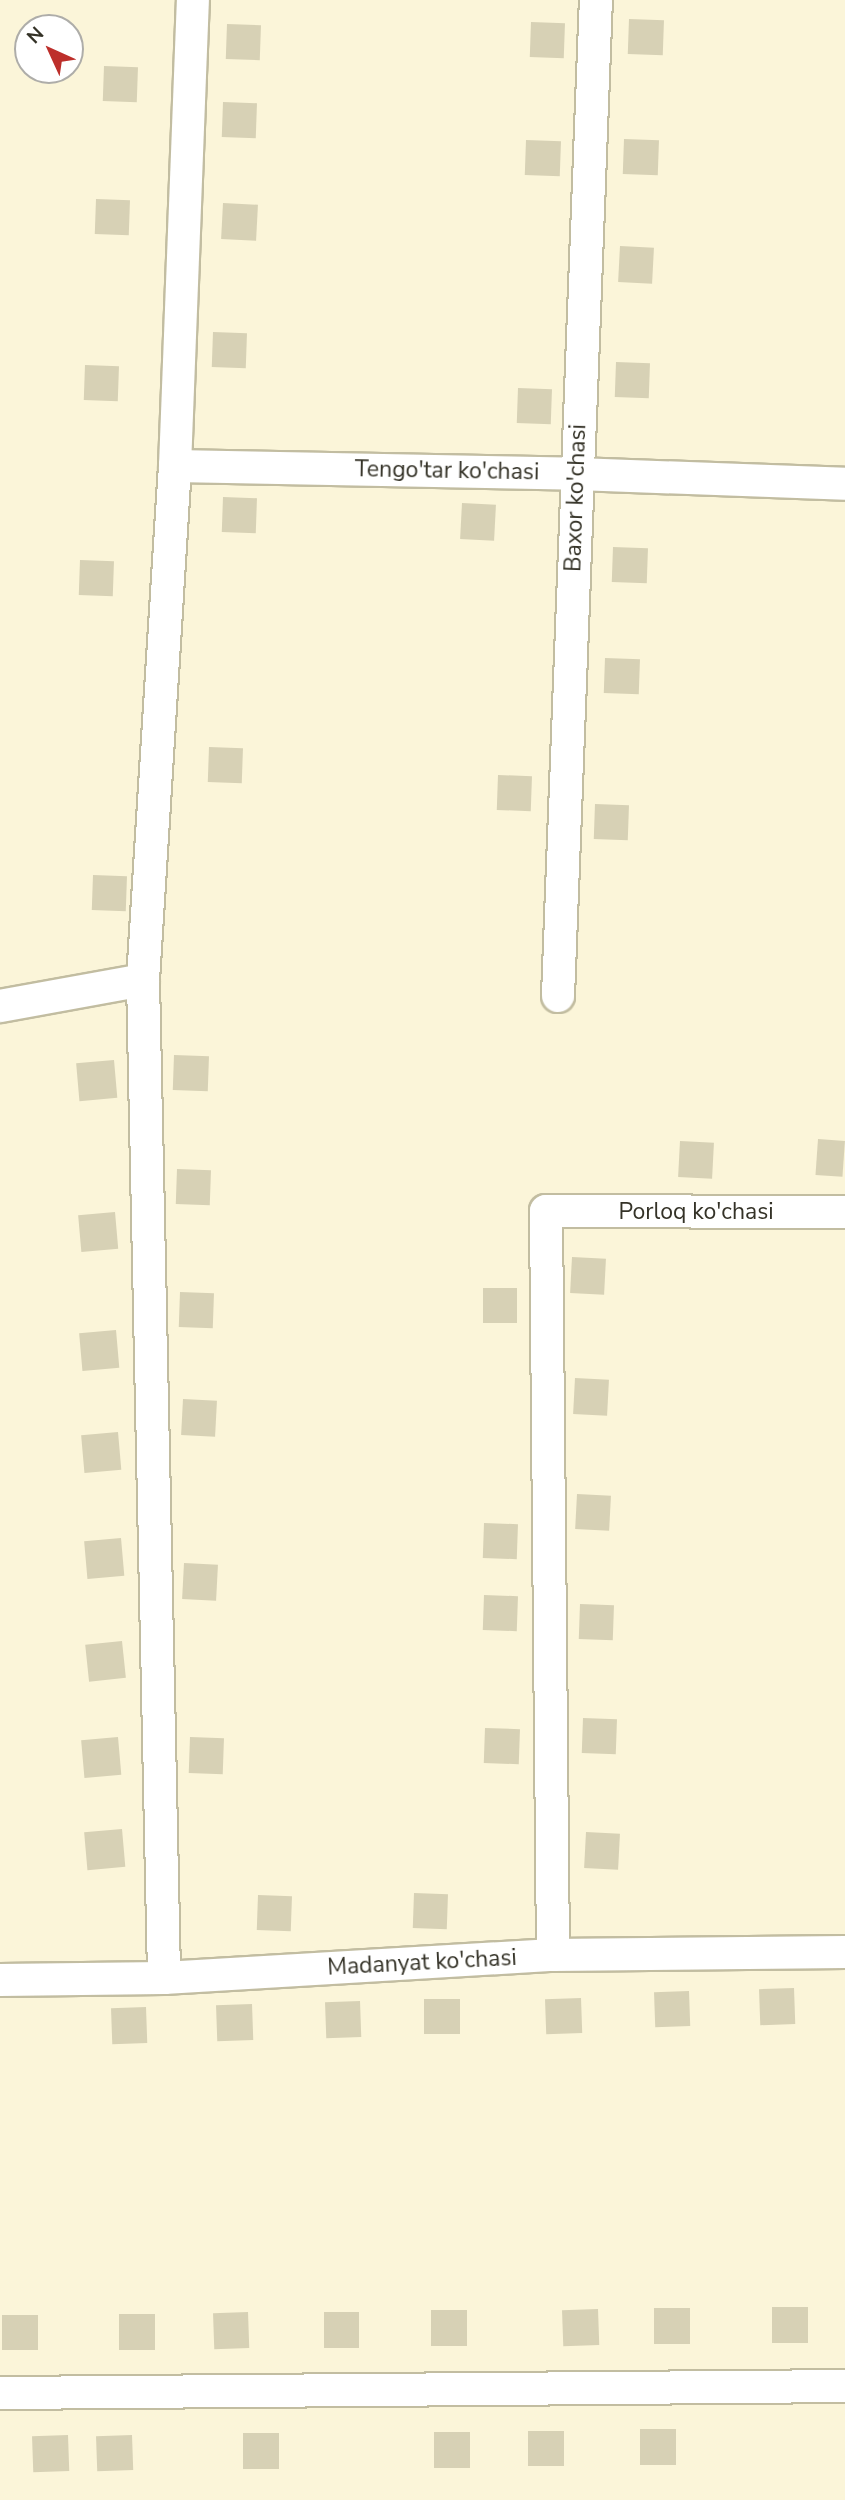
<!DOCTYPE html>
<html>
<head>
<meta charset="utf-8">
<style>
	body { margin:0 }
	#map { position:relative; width:845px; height:2500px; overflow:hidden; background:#fbf5d9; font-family:"Nunito Sans",sans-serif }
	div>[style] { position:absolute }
	.building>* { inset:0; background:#d7d1b5; transform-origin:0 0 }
	.roads { filter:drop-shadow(2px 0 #c2bda1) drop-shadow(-2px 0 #c2bda1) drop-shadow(0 2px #c2bda1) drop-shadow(0 -2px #c2bda1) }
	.street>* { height:32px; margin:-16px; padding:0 16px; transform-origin:16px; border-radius:16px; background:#fff }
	span { translate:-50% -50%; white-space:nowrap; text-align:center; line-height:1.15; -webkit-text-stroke:5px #fff; paint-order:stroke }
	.street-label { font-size:23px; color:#343227 }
	.north { position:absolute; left:14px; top:14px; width:70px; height:70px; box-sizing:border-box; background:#fff; border:2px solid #aeada9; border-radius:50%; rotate:315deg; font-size:19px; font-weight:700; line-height:28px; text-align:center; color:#343227 }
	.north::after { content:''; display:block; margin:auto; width:24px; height:32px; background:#bd2f2b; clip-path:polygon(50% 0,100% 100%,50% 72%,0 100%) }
</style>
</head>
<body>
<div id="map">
	<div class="building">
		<div style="left:629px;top:19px;width:35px;height:35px;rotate:2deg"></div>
		<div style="left:531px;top:22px;width:34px;height:35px;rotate:2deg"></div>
		<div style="left:227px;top:24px;width:34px;height:35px;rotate:2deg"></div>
		<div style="left:104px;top:66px;width:34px;height:35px;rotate:2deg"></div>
		<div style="left:223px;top:102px;width:34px;height:35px;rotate:2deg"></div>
		<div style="left:624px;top:139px;width:35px;height:35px;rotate:2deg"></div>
		<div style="left:526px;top:140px;width:35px;height:35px;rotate:2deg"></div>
		<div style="left:96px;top:199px;width:34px;height:35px;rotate:2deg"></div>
		<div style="left:223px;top:203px;width:35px;height:36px;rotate:3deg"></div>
		<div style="left:620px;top:246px;width:34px;height:36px;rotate:3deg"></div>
		<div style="left:213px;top:332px;width:34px;height:35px;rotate:2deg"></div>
		<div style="left:616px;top:362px;width:34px;height:35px;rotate:2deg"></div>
		<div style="left:85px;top:365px;width:34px;height:35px;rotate:2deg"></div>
		<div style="left:518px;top:388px;width:34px;height:35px;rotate:2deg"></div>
		<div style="left:223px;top:497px;width:34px;height:35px;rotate:2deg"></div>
		<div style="left:462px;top:503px;width:34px;height:36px;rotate:3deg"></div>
		<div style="left:613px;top:547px;width:35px;height:35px;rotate:2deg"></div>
		<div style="left:80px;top:560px;width:34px;height:35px;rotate:2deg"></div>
		<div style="left:605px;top:658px;width:35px;height:35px;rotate:2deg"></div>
		<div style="left:209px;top:747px;width:34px;height:35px;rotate:2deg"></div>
		<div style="left:498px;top:775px;width:34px;height:35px;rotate:2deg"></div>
		<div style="left:595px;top:804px;width:34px;height:35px;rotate:2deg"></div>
		<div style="left:93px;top:875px;width:34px;height:35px;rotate:2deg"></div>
		<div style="left:174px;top:1055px;width:35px;height:35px;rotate:2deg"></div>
		<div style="left:114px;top:1060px;width:38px;height:38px;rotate:85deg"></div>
		<div style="left:818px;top:1139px;width:27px;height:36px;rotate:4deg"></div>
		<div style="left:680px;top:1141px;width:34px;height:36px;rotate:3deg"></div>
		<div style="left:177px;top:1169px;width:34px;height:35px;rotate:2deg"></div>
		<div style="left:115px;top:1212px;width:37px;height:37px;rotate:85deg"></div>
		<div style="left:572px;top:1257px;width:34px;height:36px;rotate:3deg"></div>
		<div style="left:483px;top:1288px;width:34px;height:35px"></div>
		<div style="left:180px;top:1292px;width:34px;height:35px;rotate:2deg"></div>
		<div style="left:116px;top:1330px;width:38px;height:37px;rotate:85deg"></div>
		<div style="left:575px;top:1378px;width:34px;height:36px;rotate:3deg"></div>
		<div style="left:183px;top:1399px;width:34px;height:36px;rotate:3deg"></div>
		<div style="left:118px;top:1432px;width:38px;height:37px;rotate:85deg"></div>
		<div style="left:577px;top:1494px;width:34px;height:35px;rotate:3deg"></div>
		<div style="left:484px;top:1523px;width:34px;height:35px;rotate:2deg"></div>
		<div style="left:121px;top:1538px;width:38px;height:37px;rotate:85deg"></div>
		<div style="left:184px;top:1563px;width:34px;height:36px;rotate:3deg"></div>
		<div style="left:484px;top:1595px;width:34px;height:35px;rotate:2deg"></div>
		<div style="left:580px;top:1604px;width:34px;height:35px;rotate:2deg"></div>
		<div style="left:122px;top:1641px;width:37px;height:37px;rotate:84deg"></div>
		<div style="left:583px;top:1718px;width:34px;height:35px;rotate:2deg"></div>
		<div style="left:485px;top:1728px;width:35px;height:35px;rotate:2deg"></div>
		<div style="left:118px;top:1737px;width:38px;height:37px;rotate:85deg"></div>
		<div style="left:190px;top:1737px;width:34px;height:36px;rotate:2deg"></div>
		<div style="left:122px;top:1829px;width:38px;height:38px;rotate:85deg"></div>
		<div style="left:586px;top:1832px;width:34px;height:36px;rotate:3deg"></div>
		<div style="left:414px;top:1893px;width:34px;height:35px;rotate:2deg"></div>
		<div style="left:258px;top:1895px;width:34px;height:35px;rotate:2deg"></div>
		<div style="left:794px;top:1988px;width:36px;height:35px;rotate:88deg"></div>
		<div style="left:689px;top:1991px;width:35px;height:35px;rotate:88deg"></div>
		<div style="left:581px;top:1998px;width:35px;height:36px;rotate:88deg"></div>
		<div style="left:460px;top:1999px;width:35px;height:36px;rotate:90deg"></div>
		<div style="left:360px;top:2001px;width:36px;height:35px;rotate:88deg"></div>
		<div style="left:252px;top:2004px;width:36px;height:36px;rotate:88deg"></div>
		<div style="left:146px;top:2007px;width:36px;height:35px;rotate:88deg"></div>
		<div style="left:808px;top:2307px;width:36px;height:36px;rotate:90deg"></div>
		<div style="left:690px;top:2308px;width:36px;height:36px;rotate:90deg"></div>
		<div style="left:598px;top:2309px;width:36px;height:36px;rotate:88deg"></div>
		<div style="left:467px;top:2310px;width:36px;height:36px;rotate:90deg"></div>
		<div style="left:248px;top:2312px;width:36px;height:35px;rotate:88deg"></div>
		<div style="left:324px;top:2312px;width:35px;height:36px"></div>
		<div style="left:119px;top:2314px;width:36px;height:36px"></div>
		<div style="left:38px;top:2315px;width:35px;height:36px;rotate:90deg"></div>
		<div style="left:640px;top:2429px;width:36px;height:36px"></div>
		<div style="left:564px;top:2431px;width:35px;height:36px;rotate:90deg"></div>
		<div style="left:434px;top:2432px;width:36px;height:36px"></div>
		<div style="left:243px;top:2433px;width:36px;height:36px"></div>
		<div style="left:68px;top:2435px;width:36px;height:36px;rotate:88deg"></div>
		<div style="left:132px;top:2435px;width:35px;height:36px;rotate:88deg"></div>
	</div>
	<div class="roads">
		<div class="street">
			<div style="left:175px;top:466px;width:402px;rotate:1.1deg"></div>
			<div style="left:577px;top:474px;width:268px;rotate:2.1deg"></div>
			<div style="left:143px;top:980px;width:998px;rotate:88.79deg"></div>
			<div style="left:558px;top:996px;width:997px;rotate:-87.82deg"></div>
			<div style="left:0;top:1006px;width:145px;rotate:-10.3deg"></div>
			<div style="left:143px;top:980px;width:515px;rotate:-86.44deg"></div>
			<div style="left:175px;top:466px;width:466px;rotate:-87.8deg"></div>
			<div style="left:553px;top:1955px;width:744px;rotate:-90.54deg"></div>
			<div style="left:546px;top:1211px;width:299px;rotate:0.2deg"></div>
			<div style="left:0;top:1980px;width:164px;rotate:-0.7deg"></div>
			<div style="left:164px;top:1978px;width:390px;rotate:-3.4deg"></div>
			<div style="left:553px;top:1955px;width:292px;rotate:-0.6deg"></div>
			<div style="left:0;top:2393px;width:845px;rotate:-0.47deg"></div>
		</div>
	</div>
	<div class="street-label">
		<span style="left:447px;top:471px;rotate:1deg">Tengo'tar ko'chasi</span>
		<span style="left:576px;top:498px;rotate:-88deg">Baxor ko'chasi</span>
		<span style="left:696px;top:1212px">Porloq ko'chasi</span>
		<span style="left:422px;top:1963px;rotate:-3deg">Madanyat ko'chasi</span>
	</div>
	<div class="north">N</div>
</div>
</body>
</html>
